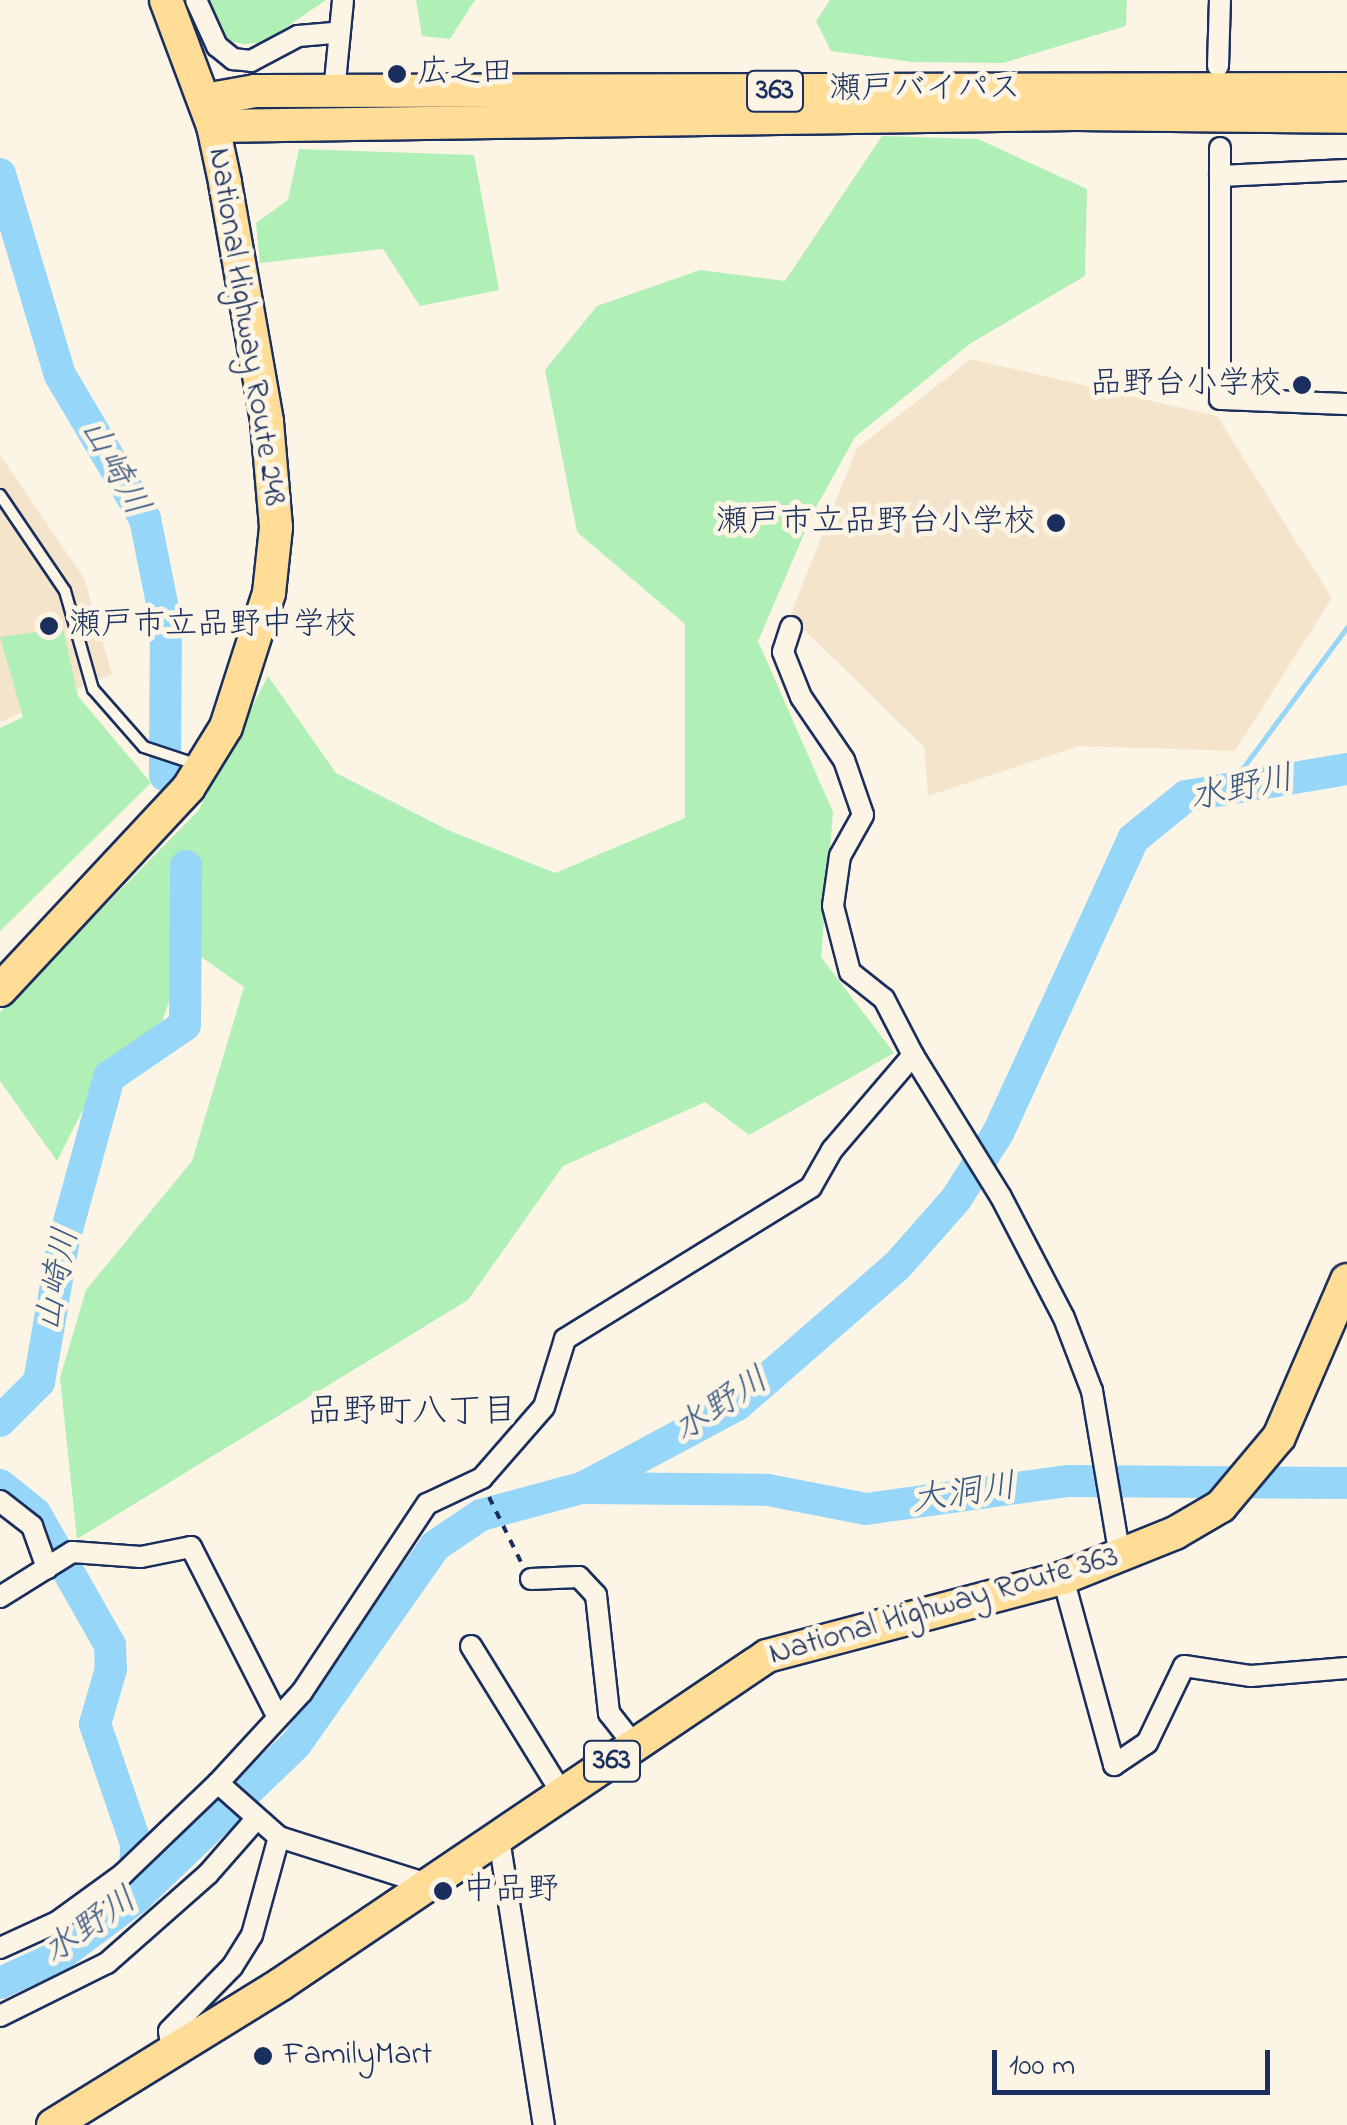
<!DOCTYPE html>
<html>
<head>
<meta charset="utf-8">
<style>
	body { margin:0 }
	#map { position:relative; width:1347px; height:2125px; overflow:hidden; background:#fcf5e5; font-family:"Indie Flower","Klee One",sans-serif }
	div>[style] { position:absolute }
	.built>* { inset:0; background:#f4e4cc }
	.green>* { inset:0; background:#b0efb6 }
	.stream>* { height:5px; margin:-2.5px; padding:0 2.5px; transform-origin:2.5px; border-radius:2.5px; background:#96d6f8 }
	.river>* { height:32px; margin:-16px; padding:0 16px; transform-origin:16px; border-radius:16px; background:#96d6f8 }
	.path>* { height:4px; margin-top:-2px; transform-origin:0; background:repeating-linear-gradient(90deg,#1b2f5e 0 8px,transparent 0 16px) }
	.roads { filter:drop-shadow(2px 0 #1b2f5e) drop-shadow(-2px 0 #1b2f5e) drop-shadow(0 2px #1b2f5e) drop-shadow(0 -2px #1b2f5e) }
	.service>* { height:10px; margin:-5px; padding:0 5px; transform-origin:5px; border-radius:5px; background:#fcf5e5 }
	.minor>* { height:20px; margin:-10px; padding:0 10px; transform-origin:10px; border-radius:10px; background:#fcf5e5 }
	.trunk>* { height:32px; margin:-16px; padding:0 16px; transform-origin:16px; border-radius:16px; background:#ffdd96 }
	.dots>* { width:28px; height:28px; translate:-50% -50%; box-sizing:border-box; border:5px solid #fcf5e5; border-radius:50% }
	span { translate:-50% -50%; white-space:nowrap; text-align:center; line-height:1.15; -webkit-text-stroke:10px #fcf5e5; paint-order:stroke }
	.shield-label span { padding:2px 8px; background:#fcf5e5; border:2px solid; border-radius:8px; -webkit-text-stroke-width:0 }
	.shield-label { font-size:30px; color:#1b2f5e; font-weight:700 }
	.poi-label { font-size:32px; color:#1b2f5e }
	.left { translate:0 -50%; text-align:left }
	.right { translate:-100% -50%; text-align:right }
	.street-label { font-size:32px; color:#1b2f5e }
	.water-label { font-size:35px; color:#3a5984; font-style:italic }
	.neighbourhood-label { font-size:35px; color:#1b2f5e }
	.scale { position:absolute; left:992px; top:2050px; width:278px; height:45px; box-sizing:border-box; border:5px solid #1b2f5e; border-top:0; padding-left:12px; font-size:30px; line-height:35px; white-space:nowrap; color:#1b2f5e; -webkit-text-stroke:8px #fcf5e5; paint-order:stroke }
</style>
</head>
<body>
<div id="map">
	<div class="built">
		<div style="clip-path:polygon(971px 359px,1217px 416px,1332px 598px,1235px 751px,1079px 746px,928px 796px,924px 747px,790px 616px,857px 448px)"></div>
		<div style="clip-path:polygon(0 455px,84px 578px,112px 674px,0 722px)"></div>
	</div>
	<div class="green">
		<div style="clip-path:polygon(201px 0,326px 0,263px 43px,244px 44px,224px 40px)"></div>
		<div style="clip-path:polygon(416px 0,475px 0,450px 39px,422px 36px)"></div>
		<div style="clip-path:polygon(830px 0,1127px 0,1126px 26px,1003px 63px,913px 62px,831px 51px,816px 21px)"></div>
		<div style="clip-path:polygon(882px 136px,978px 139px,1087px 189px,1085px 276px,971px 343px,855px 437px,814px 511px,758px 641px,833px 812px,821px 957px,894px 1053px,749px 1135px,705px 1102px,563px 1166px,468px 1300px,77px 1539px,60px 1378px,86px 1290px,192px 1161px,244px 987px,187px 947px,160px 1028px,99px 1078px,57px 1161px,0 1081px,0 1012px,198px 811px,268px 676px,336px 773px,450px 831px,555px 873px,685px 818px,685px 624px,577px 532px,545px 370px,597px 306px,700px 270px,785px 281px)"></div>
		<div style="clip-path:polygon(299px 149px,474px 155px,499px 290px,420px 306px,383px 249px,260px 263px,256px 223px,288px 200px)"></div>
		<div style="clip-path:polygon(63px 628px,78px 696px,151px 783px,0 931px,0 728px,23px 717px,0 637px)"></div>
	</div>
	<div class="stream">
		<div style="left:1228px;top:788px;width:200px;rotate:-53.5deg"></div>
	</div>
	<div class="river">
		<div style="left:0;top:174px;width:210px;rotate:73.4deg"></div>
		<div style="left:60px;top:375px;width:167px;rotate:59.4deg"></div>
		<div style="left:145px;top:519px;width:106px;rotate:78.6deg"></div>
		<div style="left:166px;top:623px;width:152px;rotate:90.4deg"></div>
		<div style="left:0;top:1421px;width:55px;rotate:-45deg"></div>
		<div style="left:39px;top:1382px;width:140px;rotate:-80.1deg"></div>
		<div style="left:63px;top:1244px;width:173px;rotate:-74.6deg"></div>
		<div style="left:109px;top:1077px;width:92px;rotate:-34.4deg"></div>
		<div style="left:185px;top:1025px;width:159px;rotate:-89.6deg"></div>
		<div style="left:0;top:1485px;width:45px;rotate:38.7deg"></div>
		<div style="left:35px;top:1513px;width:152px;rotate:60.4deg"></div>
		<div style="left:110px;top:1645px;width:24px;rotate:88deg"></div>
		<div style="left:111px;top:1669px;width:57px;rotate:106.2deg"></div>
		<div style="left:95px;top:1724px;width:127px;rotate:71.1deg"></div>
		<div style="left:136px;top:1844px;width:46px;rotate:91.2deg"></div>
		<div style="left:587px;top:1488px;width:181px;rotate:0.6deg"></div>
		<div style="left:768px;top:1490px;width:100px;rotate:11deg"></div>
		<div style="left:866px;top:1509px;width:204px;rotate:-7.9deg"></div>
		<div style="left:1068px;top:1481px;width:279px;rotate:0.4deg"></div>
		<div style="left:0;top:1983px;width:65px;rotate:-24.6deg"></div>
		<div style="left:59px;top:1956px;width:95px;rotate:-36.9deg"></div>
		<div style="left:135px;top:1899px;width:223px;rotate:-43.9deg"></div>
		<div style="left:296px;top:1744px;width:242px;rotate:-54.9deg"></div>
		<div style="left:435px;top:1546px;width:55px;rotate:-34deg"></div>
		<div style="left:481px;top:1515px;width:105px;rotate:-15deg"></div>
		<div style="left:582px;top:1488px;width:176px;rotate:-28.2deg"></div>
		<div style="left:737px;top:1405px;width:212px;rotate:-41deg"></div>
		<div style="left:897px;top:1266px;width:89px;rotate:-48.6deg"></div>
		<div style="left:956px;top:1199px;width:78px;rotate:-57.5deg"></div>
		<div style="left:998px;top:1133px;width:324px;rotate:-65.3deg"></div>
		<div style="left:1133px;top:839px;width:68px;rotate:-39.1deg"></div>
		<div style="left:1186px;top:796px;width:163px;rotate:-9.5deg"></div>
	</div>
	<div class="path">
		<div style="left:489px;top:1497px;width:75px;rotate:63.8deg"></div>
	</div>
	<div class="roads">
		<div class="service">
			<div style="left:0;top:495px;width:116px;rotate:55.9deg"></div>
			<div style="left:65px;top:591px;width:102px;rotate:74.1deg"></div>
			<div style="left:93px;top:689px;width:77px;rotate:48.7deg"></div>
			<div style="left:144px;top:747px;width:54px;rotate:18.4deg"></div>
		</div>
		<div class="minor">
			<div style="left:196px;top:0;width:51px;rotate:65.5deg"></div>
			<div style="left:217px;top:46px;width:21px;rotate:39deg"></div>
			<div style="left:233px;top:59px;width:18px;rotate:6deg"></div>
			<div style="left:251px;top:61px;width:53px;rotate:-28deg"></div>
			<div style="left:298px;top:36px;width:38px;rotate:-5deg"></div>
			<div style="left:1218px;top:66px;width:66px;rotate:-88.3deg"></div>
			<div style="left:334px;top:92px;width:92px;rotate:-84.4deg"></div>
			<div style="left:1220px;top:148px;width:251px;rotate:90deg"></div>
			<div style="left:1220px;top:399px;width:127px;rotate:2.3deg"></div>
			<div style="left:1220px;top:176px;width:127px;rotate:-2.7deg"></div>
			<div style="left:791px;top:627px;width:26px;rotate:108deg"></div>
			<div style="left:783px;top:652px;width:48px;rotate:68.2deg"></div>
			<div style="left:801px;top:697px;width:76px;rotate:55.7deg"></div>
			<div style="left:844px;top:760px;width:58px;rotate:70.9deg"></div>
			<div style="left:863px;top:815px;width:47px;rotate:119.3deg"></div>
			<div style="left:840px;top:856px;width:50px;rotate:98deg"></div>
			<div style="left:833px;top:906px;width:68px;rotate:75.6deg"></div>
			<div style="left:850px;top:972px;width:43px;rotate:38.5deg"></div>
			<div style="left:884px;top:999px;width:63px;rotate:62.6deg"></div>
			<div style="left:0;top:1501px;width:41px;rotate:38deg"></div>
			<div style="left:32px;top:1526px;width:45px;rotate:70.3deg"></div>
			<div style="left:1063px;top:1578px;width:194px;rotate:74.7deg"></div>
			<div style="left:1114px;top:1765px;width:40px;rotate:-34deg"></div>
			<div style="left:1147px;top:1743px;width:85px;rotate:-64.3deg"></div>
			<div style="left:1184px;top:1666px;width:68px;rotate:8.5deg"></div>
			<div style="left:1251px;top:1676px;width:96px;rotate:-4.8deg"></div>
			<div style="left:531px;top:1579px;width:48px;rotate:-2.4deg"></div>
			<div style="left:579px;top:1577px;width:25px;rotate:47deg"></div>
			<div style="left:596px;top:1595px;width:119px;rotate:83.7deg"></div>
			<div style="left:609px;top:1713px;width:42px;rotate:51.8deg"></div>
			<div style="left:0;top:1597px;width:85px;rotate:-32deg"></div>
			<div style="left:72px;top:1552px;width:69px;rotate:4.1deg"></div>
			<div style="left:141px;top:1557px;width:51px;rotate:-11.3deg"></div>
			<div style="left:191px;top:1547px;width:190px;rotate:63deg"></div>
			<div style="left:471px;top:1646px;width:175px;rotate:58.3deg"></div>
			<div style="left:218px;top:1783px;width:81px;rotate:41.5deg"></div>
			<div style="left:279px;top:1837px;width:155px;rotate:17.6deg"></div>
			<div style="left:499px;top:1839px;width:290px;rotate:81.1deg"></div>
			<div style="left:0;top:1948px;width:63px;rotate:-24.5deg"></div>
			<div style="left:57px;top:1922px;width:82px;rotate:-36deg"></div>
			<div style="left:123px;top:1874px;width:132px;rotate:-43.8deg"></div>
			<div style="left:218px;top:1783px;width:124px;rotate:-47.3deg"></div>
			<div style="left:302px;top:1692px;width:226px;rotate:-56.4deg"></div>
			<div style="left:427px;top:1504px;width:61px;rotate:-25.3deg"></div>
			<div style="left:482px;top:1478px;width:94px;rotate:-48.9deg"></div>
			<div style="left:544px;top:1407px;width:71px;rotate:-72.8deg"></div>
			<div style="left:565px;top:1339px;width:289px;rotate:-31.7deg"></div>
			<div style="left:811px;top:1187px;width:43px;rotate:-60.4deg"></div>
			<div style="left:832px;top:1150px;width:125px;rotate:-49.5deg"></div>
			<div style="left:913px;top:1055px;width:167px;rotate:58.2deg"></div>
			<div style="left:1001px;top:1197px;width:136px;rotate:62.5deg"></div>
			<div style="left:1064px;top:1318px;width:78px;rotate:69deg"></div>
			<div style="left:1092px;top:1391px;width:168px;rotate:80.4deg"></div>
			<div style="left:0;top:2016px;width:119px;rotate:-26.4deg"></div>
			<div style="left:107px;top:1963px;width:135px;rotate:-41.4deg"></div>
			<div style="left:208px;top:1874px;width:74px;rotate:-48.8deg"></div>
			<div style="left:172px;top:2052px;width:21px;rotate:-98deg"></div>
			<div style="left:169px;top:2031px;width:90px;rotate:-45.5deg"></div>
			<div style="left:232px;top:1967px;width:38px;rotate:-58deg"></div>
			<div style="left:252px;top:1935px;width:102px;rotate:-74.6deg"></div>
		</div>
		<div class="trunk">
			<div style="left:205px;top:100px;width:51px;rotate:-10.2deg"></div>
			<div style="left:255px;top:91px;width:1092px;rotate:-0.1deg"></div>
			<div style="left:213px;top:126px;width:863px;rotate:-0.8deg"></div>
			<div style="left:1076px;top:114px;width:271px;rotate:0.6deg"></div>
			<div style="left:0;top:990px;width:277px;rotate:-47deg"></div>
			<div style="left:189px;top:787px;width:70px;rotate:-58.3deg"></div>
			<div style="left:226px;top:727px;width:141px;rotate:-72.2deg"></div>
			<div style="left:269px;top:593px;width:66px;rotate:-83.9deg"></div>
			<div style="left:276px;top:527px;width:106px;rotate:-94.9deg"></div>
			<div style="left:267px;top:421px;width:243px;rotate:-100deg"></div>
			<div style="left:225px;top:182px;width:57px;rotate:-102.1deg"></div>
			<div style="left:213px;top:126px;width:134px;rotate:-110.5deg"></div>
			<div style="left:53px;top:2125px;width:268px;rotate:-31.7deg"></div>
			<div style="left:281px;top:1984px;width:586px;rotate:-34.02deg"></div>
			<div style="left:767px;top:1656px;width:306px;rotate:-14.8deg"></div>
			<div style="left:1063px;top:1578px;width:121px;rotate:-21.9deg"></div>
			<div style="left:1175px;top:1533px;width:53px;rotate:-30.4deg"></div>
			<div style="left:1221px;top:1506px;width:90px;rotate:-50deg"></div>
			<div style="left:1279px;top:1437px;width:171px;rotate:-66.6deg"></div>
		</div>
	</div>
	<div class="dots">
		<div style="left:397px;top:74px;background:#1b2f5e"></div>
		<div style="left:1302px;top:385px;background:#1b2f5e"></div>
		<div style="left:1056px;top:523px;background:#1b2f5e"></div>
		<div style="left:49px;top:626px;background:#1b2f5e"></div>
		<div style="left:443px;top:1891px;background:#1b2f5e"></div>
		<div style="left:263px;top:2056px;background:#1b2f5e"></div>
	</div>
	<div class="shield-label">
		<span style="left:775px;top:91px">363</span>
		<span style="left:612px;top:1761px">363</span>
	</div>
	<div class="poi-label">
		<span class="left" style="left:417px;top:74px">広之田</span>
		<span class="right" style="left:1282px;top:385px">品野台小学校</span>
		<span class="right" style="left:1036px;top:523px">瀬戸市立品野台小学校</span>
		<span class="left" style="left:69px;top:626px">瀬戸市立品野中学校</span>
		<span class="left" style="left:463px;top:1891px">中品野</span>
		<span class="left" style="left:283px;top:2056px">FamilyMart</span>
	</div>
	<div class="street-label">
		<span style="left:925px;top:90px">瀬戸バイパス</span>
		<span style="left:245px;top:327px;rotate:81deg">National Highway Route 248</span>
		<span style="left:944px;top:1607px;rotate:-16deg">National Highway Route 363</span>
	</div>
	<div class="water-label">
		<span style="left:113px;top:468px;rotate:61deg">山崎川</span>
		<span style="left:1242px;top:790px;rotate:-12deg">水野川</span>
		<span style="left:59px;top:1280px;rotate:-79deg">山崎川</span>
		<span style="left:722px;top:1406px;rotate:-33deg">水野川</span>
		<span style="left:964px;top:1495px;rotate:-8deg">大洞川</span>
		<span style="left:91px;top:1927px;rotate:-35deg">水野川</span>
	</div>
	<div class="neighbourhood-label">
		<span style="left:412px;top:1413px">品野町八丁目</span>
	</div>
	<div class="scale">100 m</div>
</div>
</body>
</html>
